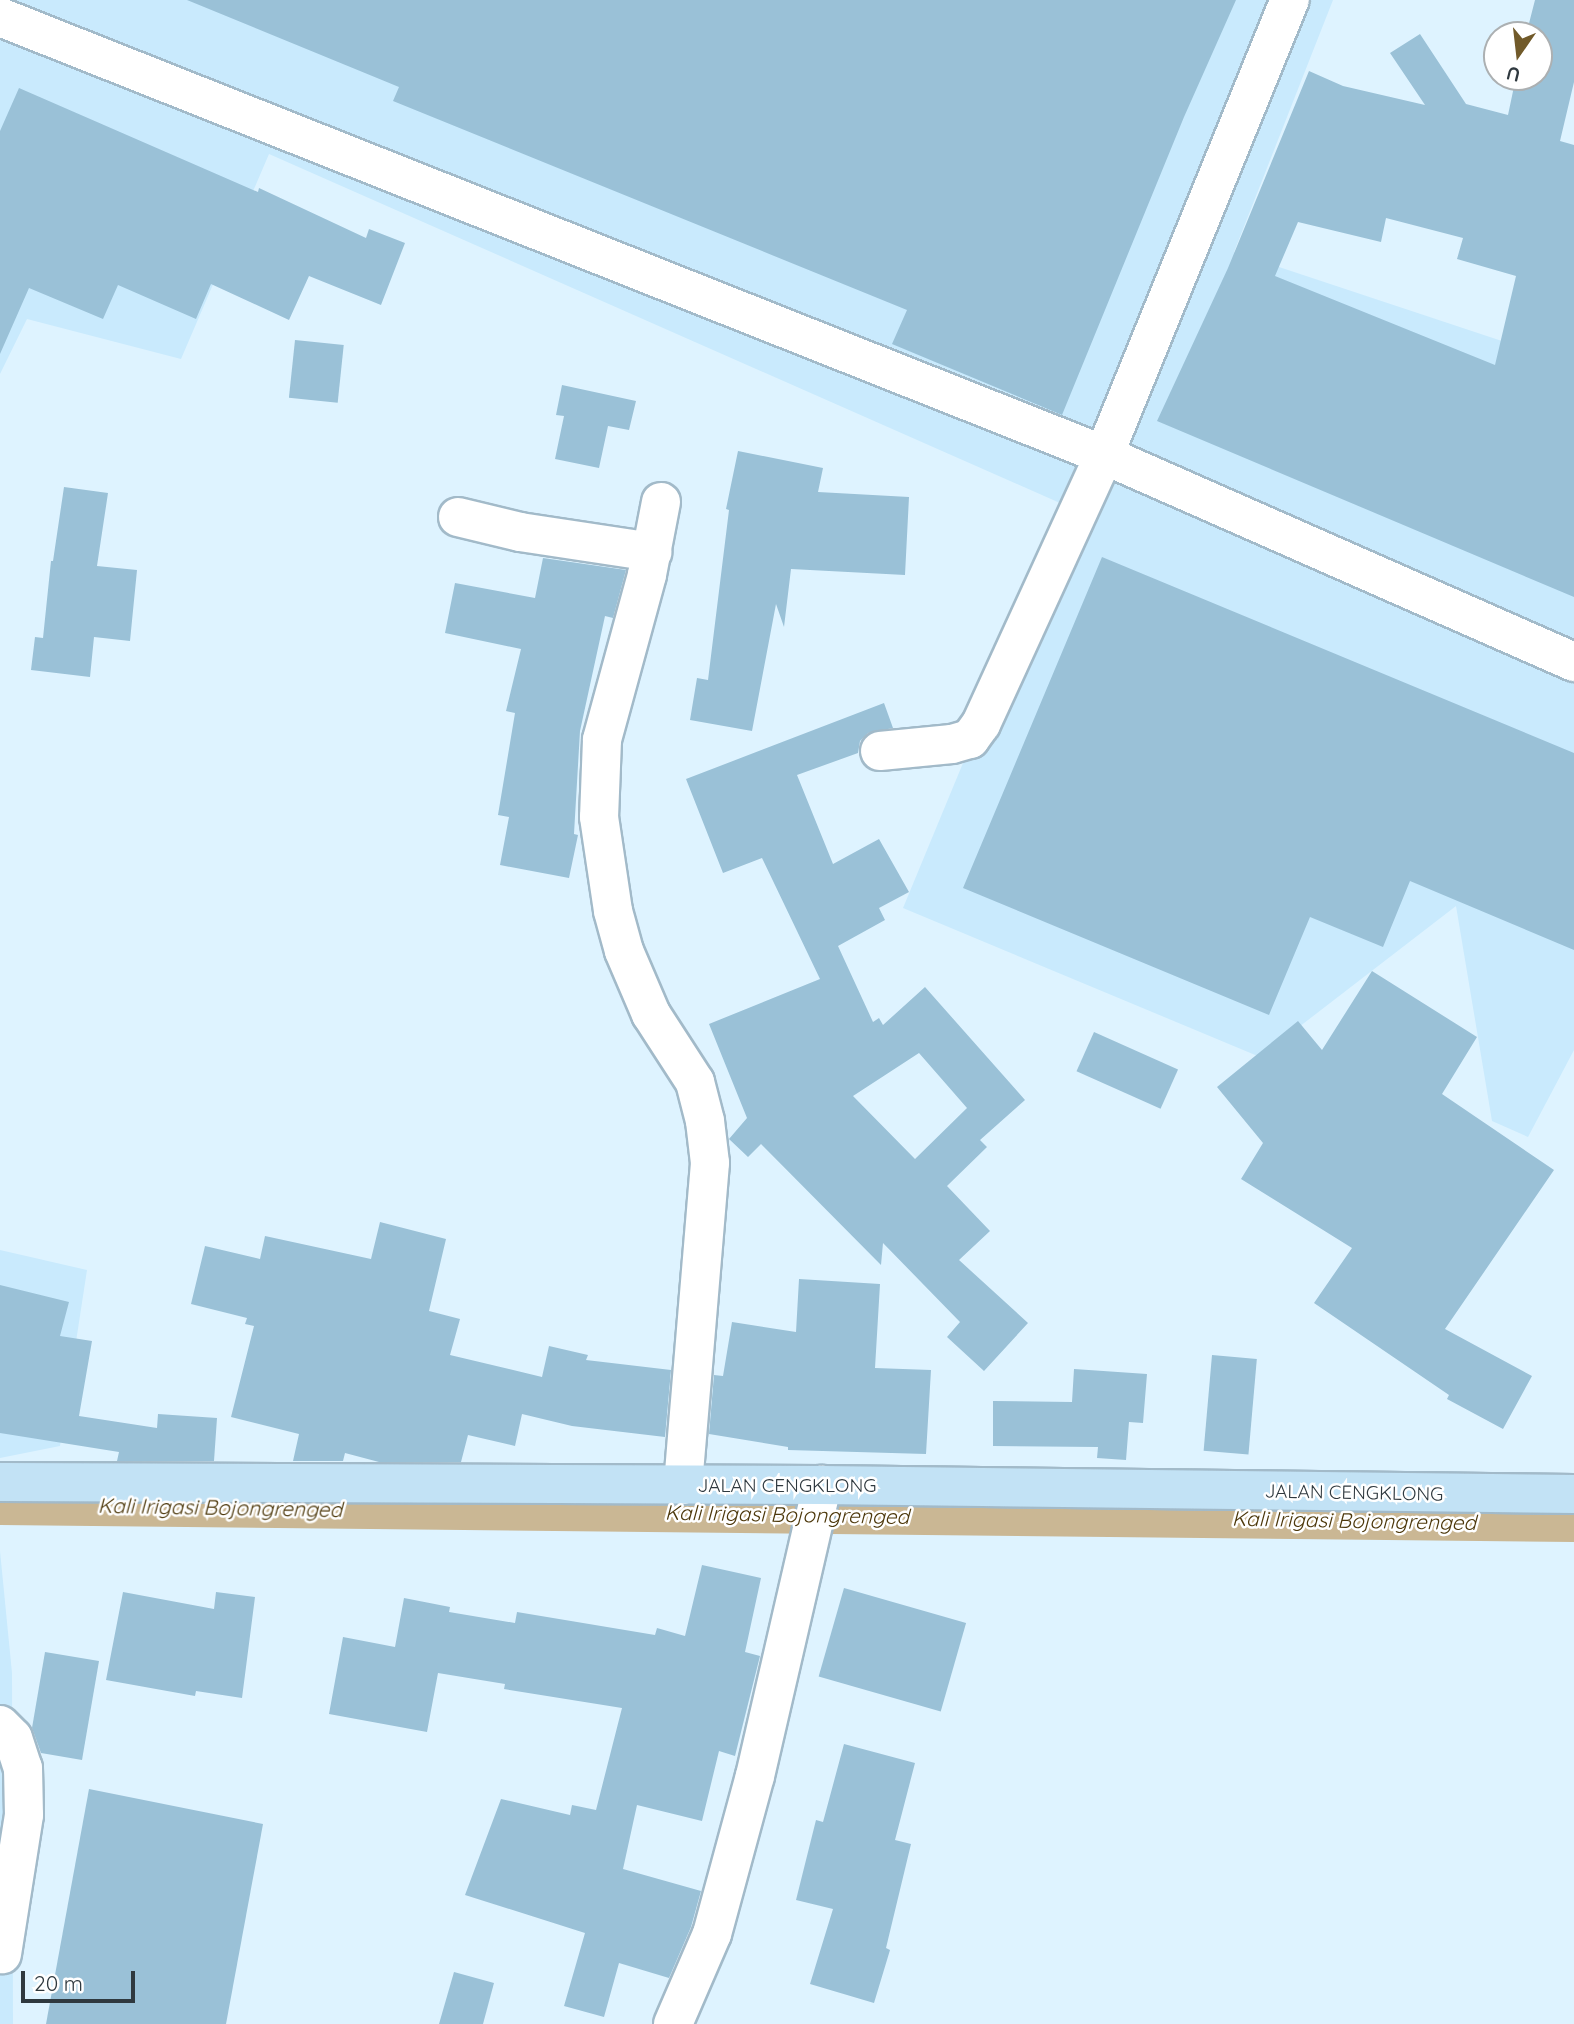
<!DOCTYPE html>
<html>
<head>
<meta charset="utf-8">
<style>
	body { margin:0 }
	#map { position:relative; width:1574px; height:2024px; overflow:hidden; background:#def3ff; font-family:Quicksand,sans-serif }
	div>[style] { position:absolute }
	.built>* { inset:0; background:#c9eafd }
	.canal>* { height:40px; margin:-20px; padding:0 20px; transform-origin:20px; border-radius:20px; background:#cab794 }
	.building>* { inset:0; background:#9ac1d7; transform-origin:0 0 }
	.roads { filter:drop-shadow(2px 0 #a2bac9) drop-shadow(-2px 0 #a2bac9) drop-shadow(0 2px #a2bac9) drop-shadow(0 -2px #a2bac9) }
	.minor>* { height:38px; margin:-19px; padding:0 19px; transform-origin:19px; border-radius:19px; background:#fff }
	.major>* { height:38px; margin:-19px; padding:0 19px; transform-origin:19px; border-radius:19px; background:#c2e2f5 }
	span { translate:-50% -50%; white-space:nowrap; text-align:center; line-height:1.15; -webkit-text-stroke:5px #fff; paint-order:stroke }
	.street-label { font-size:19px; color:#2f393f }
	.water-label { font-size:21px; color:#4d380b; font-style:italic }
	.north { position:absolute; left:1483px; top:21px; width:70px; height:70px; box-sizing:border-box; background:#fff; border:2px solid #acb0b2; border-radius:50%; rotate:194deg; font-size:19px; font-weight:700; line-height:28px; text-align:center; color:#2f393f }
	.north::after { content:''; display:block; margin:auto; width:24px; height:32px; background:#715a2a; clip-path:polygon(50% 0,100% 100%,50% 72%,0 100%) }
	.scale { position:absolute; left:21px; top:1971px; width:114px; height:32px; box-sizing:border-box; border:4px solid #2f393f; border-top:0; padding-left:9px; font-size:21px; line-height:24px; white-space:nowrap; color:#2f393f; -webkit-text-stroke:5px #fff; paint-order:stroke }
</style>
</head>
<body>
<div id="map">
	<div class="built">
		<div style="clip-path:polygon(0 0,1333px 0,1234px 252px,1574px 365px,1574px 1050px,1528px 1137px,1492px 1121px,1456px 906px,1260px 1057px,903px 908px,1069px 507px,269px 154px,181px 359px,27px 319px,0 374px)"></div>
		<div style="clip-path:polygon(0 1250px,87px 1270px,60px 1446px,0 1458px)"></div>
		<div style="clip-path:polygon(0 1551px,12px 1673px,13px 2024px,0 2024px)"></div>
	</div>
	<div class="canal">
		<div style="left:0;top:1505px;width:1574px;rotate:0.62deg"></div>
	</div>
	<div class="building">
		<div style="clip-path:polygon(187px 0,1236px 0,1184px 117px,1062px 415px,892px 344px,907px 310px,393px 101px,399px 87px)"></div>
		<div style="clip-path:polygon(evenodd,1535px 0,1574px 0,1574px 82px,1560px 141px,1574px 145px,1574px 597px,1157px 421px,1228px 268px,1309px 71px,1343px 86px,1425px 105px,1390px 53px,1420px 34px,1466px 104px,1508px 115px,1516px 77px,1539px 77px,1539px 35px,1526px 35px,1535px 0,1386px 218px,1463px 238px,1457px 259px,1516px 276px,1495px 365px,1275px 276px,1298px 222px,1381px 242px,1386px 218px)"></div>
		<div style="clip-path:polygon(19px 88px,258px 192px,259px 188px,366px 238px,369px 229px,405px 243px,381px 305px,309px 276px,289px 320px,211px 284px,196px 319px,118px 285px,103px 319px,29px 288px,0 354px,0 131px)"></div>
		<div style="left:295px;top:340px;width:49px;height:58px;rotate:6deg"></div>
		<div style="clip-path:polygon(562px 385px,636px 401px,629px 430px,608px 426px,599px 468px,555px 459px,564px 416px,556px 415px)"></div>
		<div style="clip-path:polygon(738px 451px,823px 468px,818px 492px,909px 497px,905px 575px,791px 569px,784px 627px,776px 604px,752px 731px,690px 720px,697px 678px,708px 680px,729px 510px,726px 509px)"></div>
		<div style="clip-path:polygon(64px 487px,108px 493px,97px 566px,137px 570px,130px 641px,94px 637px,90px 677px,31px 670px,35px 637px,43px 638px,51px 561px,53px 561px)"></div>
		<div style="clip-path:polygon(1102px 557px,1574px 753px,1574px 950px,1410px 881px,1383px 947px,1310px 917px,1269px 1015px,963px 888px)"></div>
		<div style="clip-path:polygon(543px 558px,626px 570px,613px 618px,605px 616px,580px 731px,574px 834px,578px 835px,569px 878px,500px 865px,509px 817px,498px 815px,515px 713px,506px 711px,521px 649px,445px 633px,455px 583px,535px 598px)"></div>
		<div style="clip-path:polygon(evenodd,884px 703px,893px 728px,868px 733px,860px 741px,858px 753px,797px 775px,833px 864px,879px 839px,909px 892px,879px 908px,885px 920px,838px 946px,873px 1022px,879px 1018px,883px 1025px,925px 987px,1025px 1100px,980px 1140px,987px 1147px,947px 1186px,990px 1231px,959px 1260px,1028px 1323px,984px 1371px,947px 1337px,960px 1322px,883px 1243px,881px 1265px,761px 1144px,748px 1157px,729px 1139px,747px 1118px,709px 1024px,820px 979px,762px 858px,723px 873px,686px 779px,884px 703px,919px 1053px,967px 1108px,915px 1159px,853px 1096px,919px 1053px)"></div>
		<div style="clip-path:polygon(1372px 971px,1477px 1037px,1442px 1094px,1554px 1170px,1445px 1329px,1532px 1376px,1503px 1429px,1447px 1399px,1449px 1395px,1314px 1303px,1352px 1248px,1241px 1179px,1263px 1143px,1217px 1087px,1298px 1021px,1322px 1050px)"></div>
		<div style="left:1094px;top:1032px;width:92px;height:43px;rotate:24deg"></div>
		<div style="clip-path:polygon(380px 1222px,446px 1239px,429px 1311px,460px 1319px,450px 1355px,542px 1377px,549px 1346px,588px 1355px,586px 1360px,671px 1370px,665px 1437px,572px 1426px,522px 1414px,515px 1446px,468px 1435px,461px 1462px,379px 1462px,345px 1453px,343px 1461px,293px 1461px,299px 1434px,231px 1417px,254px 1326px,245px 1324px,247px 1318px,191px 1304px,205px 1246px,260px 1259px,265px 1236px,371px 1259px)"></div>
		<div style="clip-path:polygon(799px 1279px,880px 1284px,875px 1368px,931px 1370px,926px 1454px,788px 1450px,788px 1447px,709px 1434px,714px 1375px,723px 1376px,732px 1322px,796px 1332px)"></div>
		<div style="clip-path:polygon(0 1285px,69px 1302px,60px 1336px,92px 1341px,79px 1416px,157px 1428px,158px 1414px,217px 1418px,214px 1461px,117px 1461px,119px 1452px,0 1433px)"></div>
		<div style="left:1212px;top:1355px;width:45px;height:96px;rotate:5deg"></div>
		<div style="clip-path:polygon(1074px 1369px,1147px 1374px,1143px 1423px,1129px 1422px,1126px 1460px,1097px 1458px,1098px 1447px,993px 1446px,993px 1401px,1072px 1402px)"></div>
		<div style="clip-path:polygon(702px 1565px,761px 1578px,745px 1652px,760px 1656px,735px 1756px,719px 1751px,702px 1821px,637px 1805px,623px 1869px,701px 1891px,691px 1927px,669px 1978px,619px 1963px,604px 2017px,564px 2006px,585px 1933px,465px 1895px,501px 1799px,570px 1815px,572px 1805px,596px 1810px,622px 1708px,504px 1689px,505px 1684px,438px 1673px,427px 1732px,329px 1714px,343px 1637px,395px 1647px,404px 1598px,450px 1607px,449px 1612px,515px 1623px,517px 1612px,655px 1635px,657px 1628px,685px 1636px)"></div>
		<div style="left:844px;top:1588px;width:127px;height:92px;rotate:16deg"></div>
		<div style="clip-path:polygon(123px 1592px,214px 1609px,216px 1592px,255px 1597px,242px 1698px,196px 1691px,195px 1696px,106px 1680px)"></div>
		<div style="clip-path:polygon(45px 1652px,99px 1661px,82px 1760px,41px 1753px,32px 1728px)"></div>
		<div style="clip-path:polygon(844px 1744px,915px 1763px,895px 1840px,911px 1844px,886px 1948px,890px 1950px,874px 2003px,810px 1984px,833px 1909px,796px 1900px,816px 1820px,823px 1822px)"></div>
		<div style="clip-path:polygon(89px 1789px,263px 1824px,226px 2024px,46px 2024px)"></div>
		<div style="clip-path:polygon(454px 1972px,494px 1983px,483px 2024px,439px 2024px)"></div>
	</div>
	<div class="roads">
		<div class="minor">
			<div style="left:0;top:17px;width:1188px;rotate:21.64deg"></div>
			<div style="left:1104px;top:455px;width:514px;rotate:23.77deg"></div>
			<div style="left:661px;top:502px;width:74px;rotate:100.9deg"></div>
			<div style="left:647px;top:575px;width:171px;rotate:105.3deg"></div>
			<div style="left:602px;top:740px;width:77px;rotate:92.2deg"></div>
			<div style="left:599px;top:817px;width:95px;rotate:81.5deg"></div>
			<div style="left:613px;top:911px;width:41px;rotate:74.6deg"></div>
			<div style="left:624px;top:951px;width:69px;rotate:66.8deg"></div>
			<div style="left:651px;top:1014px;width:81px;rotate:57.1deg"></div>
			<div style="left:695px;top:1082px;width:40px;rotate:75.6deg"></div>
			<div style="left:705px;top:1121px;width:42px;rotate:83.2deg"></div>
			<div style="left:710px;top:1163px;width:323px;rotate:94.8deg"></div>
			<div style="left:458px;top:517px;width:64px;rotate:13.6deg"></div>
			<div style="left:520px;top:532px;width:134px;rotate:8.6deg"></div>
			<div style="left:880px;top:751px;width:72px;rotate:-5.6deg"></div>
			<div style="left:952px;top:744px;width:19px;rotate:-16deg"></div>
			<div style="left:970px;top:739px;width:19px;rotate:-54deg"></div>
			<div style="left:981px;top:724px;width:296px;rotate:-65.4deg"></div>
			<div style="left:1104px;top:455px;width:492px;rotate:-67.8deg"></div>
			<div style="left:0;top:1725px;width:18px;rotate:45deg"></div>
			<div style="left:13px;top:1738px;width:32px;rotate:72deg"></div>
			<div style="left:23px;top:1768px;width:47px;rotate:88.8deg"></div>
			<div style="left:24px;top:1815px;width:141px;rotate:99deg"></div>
			<div style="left:673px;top:2024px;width:98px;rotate:-66.6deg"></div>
			<div style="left:712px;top:1934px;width:164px;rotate:-74.8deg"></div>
			<div style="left:755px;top:1776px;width:299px;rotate:-77deg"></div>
		</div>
		<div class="major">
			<div style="left:0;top:1482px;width:822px;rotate:0.21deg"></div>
			<div style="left:822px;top:1485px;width:752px;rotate:0.69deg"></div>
		</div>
	</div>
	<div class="street-label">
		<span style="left:787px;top:1486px">JALAN CENGKLONG</span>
		<span style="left:1354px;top:1493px;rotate:1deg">JALAN CENGKLONG</span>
	</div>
	<div class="water-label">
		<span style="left:220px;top:1507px;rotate:1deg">Kali Irigasi Bojongrenged</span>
		<span style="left:787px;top:1514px;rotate:1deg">Kali Irigasi Bojongrenged</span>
		<span style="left:1354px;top:1520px;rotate:1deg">Kali Irigasi Bojongrenged</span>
	</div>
	<div class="north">U</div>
	<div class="scale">20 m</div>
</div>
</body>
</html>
